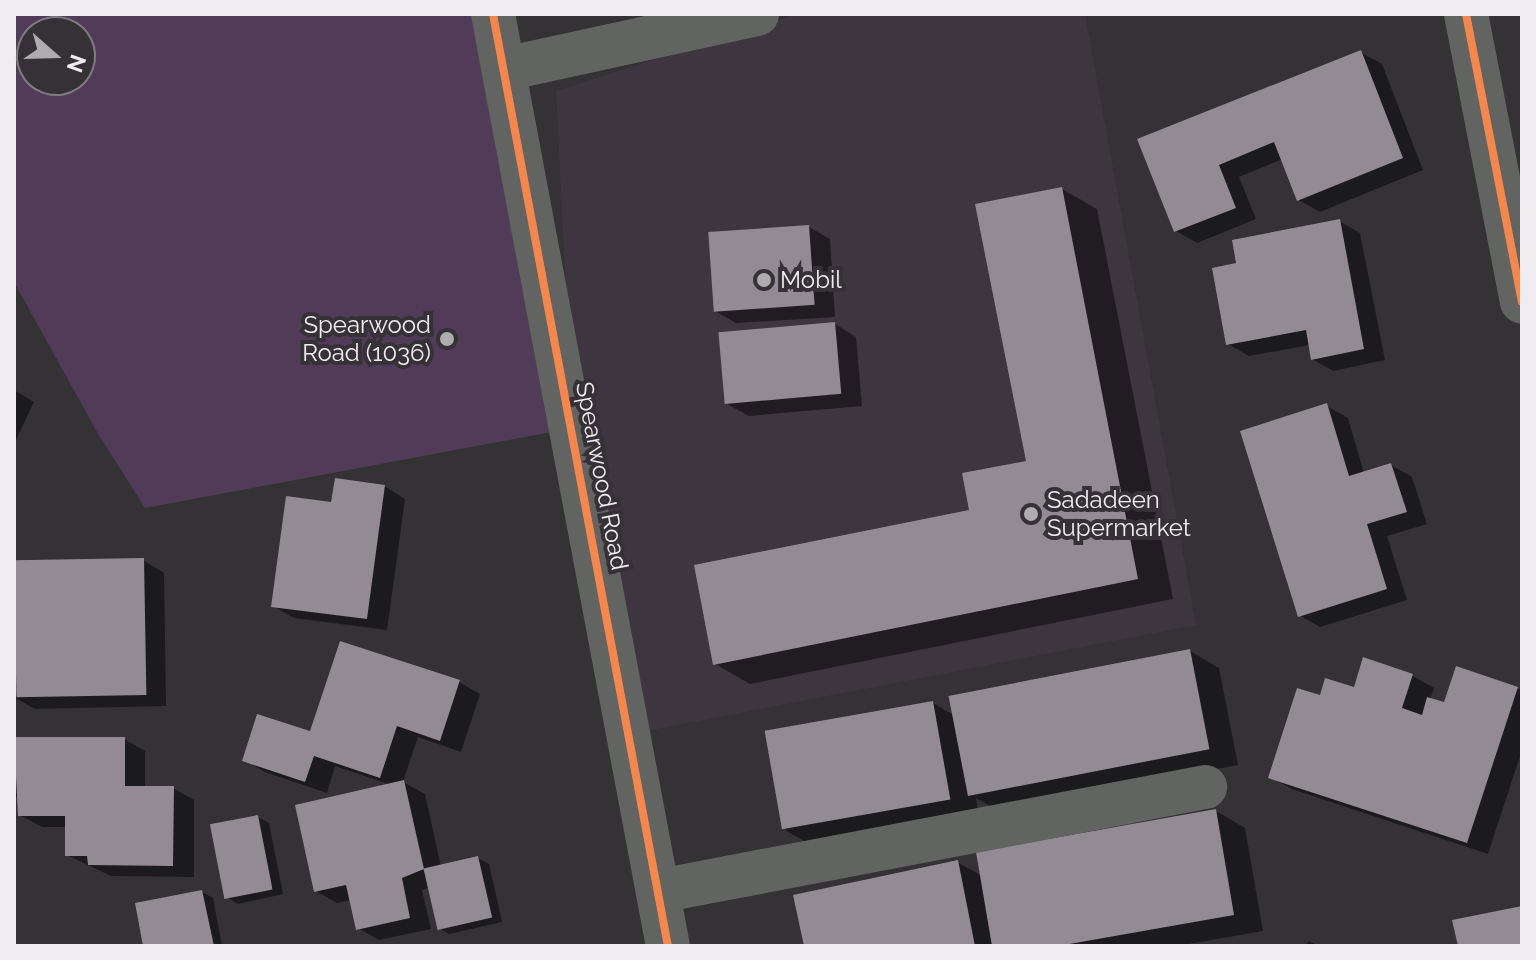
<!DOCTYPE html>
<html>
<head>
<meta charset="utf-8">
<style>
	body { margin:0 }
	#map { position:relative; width:1536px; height:960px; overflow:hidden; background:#343235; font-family:Raleway,sans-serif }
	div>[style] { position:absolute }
	.built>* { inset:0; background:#3d363f }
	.green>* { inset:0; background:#503c56 }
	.shadow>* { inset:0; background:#0007 }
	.building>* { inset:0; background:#928b94; transform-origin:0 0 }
	.minor>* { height:44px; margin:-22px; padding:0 22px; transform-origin:22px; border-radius:22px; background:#616460 }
	.cycleway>* { height:8px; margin:-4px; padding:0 4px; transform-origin:4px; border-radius:4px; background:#f5874c }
	.dots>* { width:22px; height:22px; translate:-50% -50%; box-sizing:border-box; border:4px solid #353136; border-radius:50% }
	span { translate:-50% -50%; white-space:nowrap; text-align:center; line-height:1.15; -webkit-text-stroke:8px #353136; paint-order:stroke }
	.poi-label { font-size:24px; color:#efedf0 }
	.left { translate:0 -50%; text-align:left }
	.right { translate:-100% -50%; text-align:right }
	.street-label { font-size:24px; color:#efedf0 }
	.frame { position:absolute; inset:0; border:16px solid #efedf0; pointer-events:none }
	.north { position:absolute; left:16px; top:16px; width:80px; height:80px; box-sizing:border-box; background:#353136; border:2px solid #7f7c80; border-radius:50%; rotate:110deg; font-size:22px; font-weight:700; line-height:32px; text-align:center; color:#efedf0 }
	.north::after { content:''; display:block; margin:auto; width:28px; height:36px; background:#aeacaf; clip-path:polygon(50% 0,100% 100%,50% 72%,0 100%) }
</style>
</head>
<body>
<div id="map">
	<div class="built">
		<div style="clip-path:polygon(798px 14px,1085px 14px,1196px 625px,631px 734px,573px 428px,556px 91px)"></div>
	</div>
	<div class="green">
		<div style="clip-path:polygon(evenodd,14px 14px,493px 14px,573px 428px,145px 508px,97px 432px,14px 282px,14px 14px,32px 32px,80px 32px,80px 80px,32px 80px,32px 32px)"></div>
	</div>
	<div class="shadow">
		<div style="clip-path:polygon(1360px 52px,1382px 64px,1423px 170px,1320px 212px,1299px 200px,1283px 159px,1239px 177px,1256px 219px,1197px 243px,1176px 231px,1140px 141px)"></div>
		<div style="clip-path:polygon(1062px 189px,1097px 209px,1173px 599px,750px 684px,715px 664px,972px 511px,1028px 462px)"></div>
		<div style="clip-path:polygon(1339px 221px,1360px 233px,1385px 360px,1333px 371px,1312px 359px,1310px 345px,1249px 356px,1228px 344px)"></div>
		<div style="clip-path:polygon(809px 227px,830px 239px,835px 317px,736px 323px,715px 311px)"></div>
		<div style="clip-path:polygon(835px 324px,856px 337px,862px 406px,749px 416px,727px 404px)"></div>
		<div style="clip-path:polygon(14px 390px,34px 402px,14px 444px)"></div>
		<div style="clip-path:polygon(1327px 406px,1348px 418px,1364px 473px,1391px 465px,1412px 477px,1427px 524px,1387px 536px,1407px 600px,1320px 627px,1299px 615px)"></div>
		<div style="clip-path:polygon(384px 486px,405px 499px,387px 630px,294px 618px,273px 606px,333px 505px)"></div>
		<div style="clip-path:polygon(143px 560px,164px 573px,166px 706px,35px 709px,14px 697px,14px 563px)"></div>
		<div style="clip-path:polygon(1190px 651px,1219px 668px,1238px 765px,999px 811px,976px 798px,979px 816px,814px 847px,785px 830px,933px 703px,955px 716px)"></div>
		<div style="clip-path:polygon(1364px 660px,1413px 676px,1434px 688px,1430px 700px,1445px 705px,1517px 688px,1522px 691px,1522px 750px,1488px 854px,1292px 789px,1271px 777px,1321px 698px,1356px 689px)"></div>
		<div style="clip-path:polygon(459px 682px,480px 694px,461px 752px,418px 737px,403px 782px,425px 794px,441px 867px,478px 858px,489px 864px,502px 922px,449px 934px,439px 928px,430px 887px,422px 890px,431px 929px,379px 940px,358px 928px,352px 900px,337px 903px,316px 891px,391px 785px,335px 766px,327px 793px,265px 772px,244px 760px)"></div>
		<div style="clip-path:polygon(14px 739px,124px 739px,145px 751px,145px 788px,173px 788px,194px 800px,194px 877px,111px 876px,67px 855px,67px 827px,42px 827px,20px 815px,21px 797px,14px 797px)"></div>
		<div style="clip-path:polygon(1216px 811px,1245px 828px,1263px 931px,1177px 946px,806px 946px,957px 862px,982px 876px)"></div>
		<div style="clip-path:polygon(258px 817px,269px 823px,283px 894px,238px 904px,228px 898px)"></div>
		<div style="clip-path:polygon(202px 892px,213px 898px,222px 946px,145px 946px)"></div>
		<div style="clip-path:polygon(1309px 941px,1318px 946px,1304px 946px)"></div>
	</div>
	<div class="building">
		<div style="clip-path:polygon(1361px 50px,1403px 158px,1297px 201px,1274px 142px,1219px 165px,1236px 208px,1174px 232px,1137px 139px)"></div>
		<div style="clip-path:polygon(1062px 187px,1138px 579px,713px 665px,694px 565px,969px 510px,962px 473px,1026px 461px,975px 204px)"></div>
		<div style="clip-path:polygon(1340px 219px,1364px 349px,1311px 360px,1306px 330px,1226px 345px,1212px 268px,1236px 263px,1232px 240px)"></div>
		<div style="left:809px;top:225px;width:80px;height:101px;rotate:86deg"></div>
		<div style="left:835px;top:322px;width:72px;height:117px;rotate:85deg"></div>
		<div style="clip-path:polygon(1327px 403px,1349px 476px,1391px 463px,1407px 512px,1367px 524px,1387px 589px,1298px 617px,1240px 431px)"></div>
		<div style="clip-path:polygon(335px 478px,385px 485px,367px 619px,271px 607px,286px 496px,331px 502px)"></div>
		<div style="left:144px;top:558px;width:137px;height:130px;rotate:89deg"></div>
		<div style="clip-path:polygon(340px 641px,460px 680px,440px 741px,397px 726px,380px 778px,314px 756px,305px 782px,242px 761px,257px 714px,310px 731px)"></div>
		<div style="left:1190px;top:649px;width:102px;height:246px;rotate:79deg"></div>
		<div style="clip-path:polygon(1363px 657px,1413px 674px,1402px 708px,1422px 715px,1427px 697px,1444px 702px,1456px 666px,1518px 687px,1467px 843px,1268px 778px,1297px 688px,1320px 695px,1325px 678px,1354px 687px)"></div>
		<div style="left:933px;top:701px;width:100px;height:171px;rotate:80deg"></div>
		<div style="clip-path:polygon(14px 737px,125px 737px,125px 786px,174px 786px,173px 866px,88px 865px,87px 856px,65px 856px,65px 816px,18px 816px)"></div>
		<div style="clip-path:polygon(404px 780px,424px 869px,402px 878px,410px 918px,356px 930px,346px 885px,314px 892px,295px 805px)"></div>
		<div style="clip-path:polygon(1216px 809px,1234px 915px,1058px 946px,992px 946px,976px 852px)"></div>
		<div style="left:258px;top:815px;width:76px;height:49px;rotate:79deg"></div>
		<div style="left:478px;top:856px;width:63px;height:56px;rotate:77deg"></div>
		<div style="clip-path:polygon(958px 860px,975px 946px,804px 946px,793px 895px)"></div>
		<div style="clip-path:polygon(202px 890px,214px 946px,143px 946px,135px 903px)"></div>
		<div style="clip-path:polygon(1522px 906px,1522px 946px,1458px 946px,1452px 920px)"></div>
	</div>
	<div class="minor">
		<div style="left:493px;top:14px;width:948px;rotate:79.37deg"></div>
		<div style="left:1466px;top:14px;width:293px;rotate:79deg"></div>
		<div style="left:505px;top:69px;width:258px;rotate:-12.3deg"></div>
		<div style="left:659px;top:891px;width:556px;rotate:-10.78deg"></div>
	</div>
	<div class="cycleway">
		<div style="left:493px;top:14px;width:948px;rotate:79.37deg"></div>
		<div style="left:1466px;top:14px;width:293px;rotate:79deg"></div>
	</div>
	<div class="dots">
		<div style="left:764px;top:280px;background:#aeacaf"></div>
		<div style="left:447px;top:339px;background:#aeacaf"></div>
		<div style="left:1031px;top:514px;background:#aeacaf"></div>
	</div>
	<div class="poi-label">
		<span class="left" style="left:780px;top:280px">Mobil</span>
		<span class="right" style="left:431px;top:339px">Spearwood<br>Road (1036)</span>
		<span class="left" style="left:1047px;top:514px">Sadadeen<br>Supermarket</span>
	</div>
	<div class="street-label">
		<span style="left:602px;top:476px;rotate:79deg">Spearwood Road</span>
	</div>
	<div class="frame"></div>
	<div class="north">N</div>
</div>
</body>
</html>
